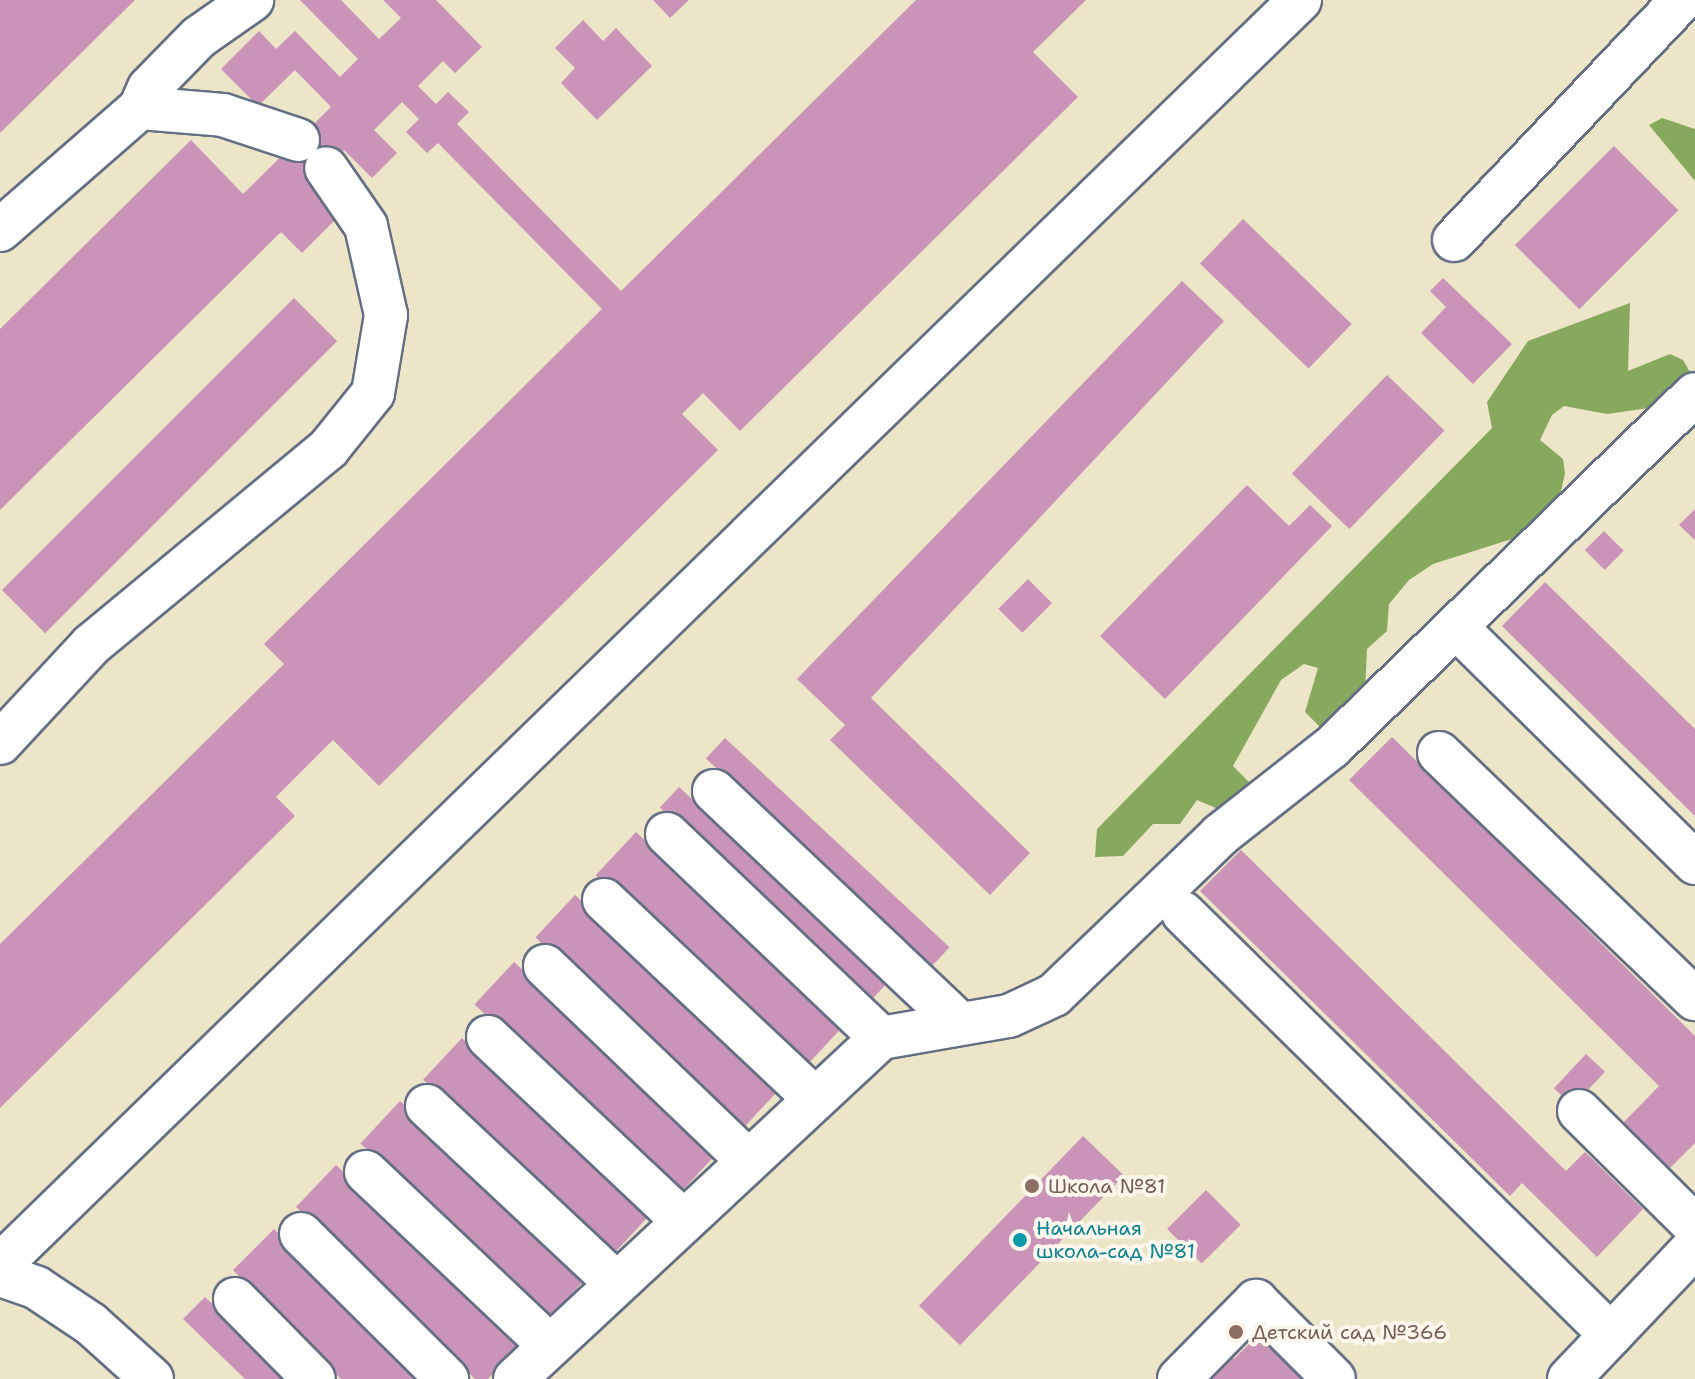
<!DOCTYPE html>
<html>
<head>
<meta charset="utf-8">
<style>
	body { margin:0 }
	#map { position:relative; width:1695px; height:1379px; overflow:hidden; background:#ede5c7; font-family:"Shantell Sans",sans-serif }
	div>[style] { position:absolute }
	.forest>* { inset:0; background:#87a95d }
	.building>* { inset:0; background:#c994b7; transform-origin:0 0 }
	.roads { filter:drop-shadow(2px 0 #646f83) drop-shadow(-2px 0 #646f83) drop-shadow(0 2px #646f83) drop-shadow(0 -2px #646f83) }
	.minor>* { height:42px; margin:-21px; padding:0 21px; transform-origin:21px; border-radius:21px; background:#fff }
	.dots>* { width:22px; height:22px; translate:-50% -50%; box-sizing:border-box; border:4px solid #fbf7ec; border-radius:50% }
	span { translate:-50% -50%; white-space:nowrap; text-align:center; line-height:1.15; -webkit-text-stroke:8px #fbf7ec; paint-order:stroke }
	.education-label { font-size:20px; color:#785e54 }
	.left { translate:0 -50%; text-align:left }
	.culture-label { font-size:20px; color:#0d838f }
</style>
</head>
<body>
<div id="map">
	<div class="forest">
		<div style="clip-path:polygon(1662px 118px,1695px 129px,1695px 181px,1649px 125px)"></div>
		<div style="clip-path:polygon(1630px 303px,1628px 371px,1670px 354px,1683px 360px,1690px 372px,1673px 396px,1663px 406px,1607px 414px,1564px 406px,1552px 415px,1540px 440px,1563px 459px,1565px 473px,1559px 500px,1531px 533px,1433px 564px,1409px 580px,1389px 604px,1387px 631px,1367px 649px,1365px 692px,1325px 732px,1305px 712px,1318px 668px,1304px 664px,1281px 680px,1233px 766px,1254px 787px,1223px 811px,1197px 800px,1180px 824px,1153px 824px,1123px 856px,1095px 857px,1097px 829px,1492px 428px,1487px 402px,1528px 341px)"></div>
	</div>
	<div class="building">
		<div style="clip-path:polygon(0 0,135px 0,0 133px)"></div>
		<div style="clip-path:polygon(300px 0,341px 0,379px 39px,401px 18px,383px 0,436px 0,482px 47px,455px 73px,443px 61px,418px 86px,436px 104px,448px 92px,469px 112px,457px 124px,621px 291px,916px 0,1086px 0,1033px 52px,1078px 97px,740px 431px,703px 393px,682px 414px,718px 450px,379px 786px,333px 740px,276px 797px,295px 816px,0 1108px,0 944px,284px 664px,264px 644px,602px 309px,438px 143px,427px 153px,406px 132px,419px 119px,402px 102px,374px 130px,397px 153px,372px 178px,344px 150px,312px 182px,342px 213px,302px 253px,281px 232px,0 510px,0 329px,191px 140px,243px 194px,331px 107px,295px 70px,258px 106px,221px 69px,259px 31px,276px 49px,295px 31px,340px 77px,358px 59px)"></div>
		<div style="clip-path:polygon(653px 0,689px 0,670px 18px)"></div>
		<div style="clip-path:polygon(583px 20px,603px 41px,616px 28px,652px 66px,597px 120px,561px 83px,575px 68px,555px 48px)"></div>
		<div style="left:1614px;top:146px;width:91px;height:140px;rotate:45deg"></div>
		<div style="left:1243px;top:219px;width:151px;height:62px;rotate:44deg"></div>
		<div style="clip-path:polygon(1443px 278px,1512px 344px,1473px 384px,1421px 333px,1446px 307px,1430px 291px)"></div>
		<div style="clip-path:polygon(1182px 281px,1224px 321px,871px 698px,1030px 853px,990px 895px,830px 740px,845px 725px,797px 679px)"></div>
		<div style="left:294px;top:298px;width:61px;height:413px;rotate:45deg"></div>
		<div style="left:1387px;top:375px;width:80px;height:137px;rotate:44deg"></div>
		<div style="clip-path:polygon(1247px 485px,1289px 526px,1310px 505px,1332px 526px,1165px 699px,1100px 636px)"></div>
		<div style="clip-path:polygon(1695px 509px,1695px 540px,1679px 525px)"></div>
		<div style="left:1604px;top:531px;width:28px;height:27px;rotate:45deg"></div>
		<div style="left:1028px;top:579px;width:34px;height:42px;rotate:45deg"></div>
		<div style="clip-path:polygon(1545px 582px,1695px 729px,1695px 816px,1502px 626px)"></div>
		<div style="clip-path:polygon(1392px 737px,1695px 1036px,1695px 1143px,1664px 1174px,1618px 1128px,1659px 1086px,1349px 780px)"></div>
		<div style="left:725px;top:738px;width:307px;height:28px;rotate:43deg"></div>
		<div style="left:679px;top:787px;width:286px;height:28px;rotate:43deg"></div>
		<div style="left:636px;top:832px;width:284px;height:59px;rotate:43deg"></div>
		<div style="clip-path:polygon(1241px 850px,1566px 1171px,1585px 1152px,1643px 1209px,1597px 1257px,1522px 1183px,1510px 1196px,1200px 891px)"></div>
		<div style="left:575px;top:895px;width:282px;height:58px;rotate:43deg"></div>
		<div style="left:514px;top:962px;width:279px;height:58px;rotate:43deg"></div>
		<div style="left:462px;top:1038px;width:258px;height:57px;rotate:43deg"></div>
		<div style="left:1586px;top:1054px;width:26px;height:47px;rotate:43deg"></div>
		<div style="left:400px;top:1101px;width:257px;height:58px;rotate:43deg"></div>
		<div style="left:1083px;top:1136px;width:57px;height:236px;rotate:44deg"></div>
		<div style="clip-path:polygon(336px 1165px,522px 1343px,488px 1379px,475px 1379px,296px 1207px)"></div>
		<div style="left:1206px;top:1190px;width:49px;height:55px;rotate:45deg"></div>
		<div style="clip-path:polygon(274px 1229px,423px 1379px,341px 1379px,233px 1270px)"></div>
		<div style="clip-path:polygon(205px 1297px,290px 1379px,245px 1379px,183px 1319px)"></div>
		<div style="clip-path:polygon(1258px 1335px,1303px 1379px,1194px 1379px,1227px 1353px,1234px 1359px)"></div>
	</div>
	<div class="roads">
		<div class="minor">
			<div style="left:140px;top:108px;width:22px;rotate:-66deg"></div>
			<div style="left:149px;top:88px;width:71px;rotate:-45.6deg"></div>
			<div style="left:199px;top:37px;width:65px;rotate:-34.9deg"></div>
			<div style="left:0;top:230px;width:186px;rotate:-41.1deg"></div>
			<div style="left:140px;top:108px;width:83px;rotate:4.8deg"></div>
			<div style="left:223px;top:115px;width:79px;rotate:18.4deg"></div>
			<div style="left:1454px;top:240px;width:331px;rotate:-46.5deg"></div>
			<div style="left:1456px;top:627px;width:336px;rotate:44.6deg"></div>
			<div style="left:0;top:743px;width:134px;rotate:-47.1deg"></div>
			<div style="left:91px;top:645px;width:308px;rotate:-39.6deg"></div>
			<div style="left:328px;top:449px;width:72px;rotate:-51.2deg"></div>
			<div style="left:373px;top:393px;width:79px;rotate:-80.5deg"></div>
			<div style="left:386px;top:315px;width:91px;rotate:-102.7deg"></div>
			<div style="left:366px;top:226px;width:70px;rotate:-124.6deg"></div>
			<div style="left:1439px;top:753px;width:355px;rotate:43.9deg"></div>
			<div style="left:714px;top:791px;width:339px;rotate:43.4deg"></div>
			<div style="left:667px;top:834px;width:296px;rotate:43.6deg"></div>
			<div style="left:604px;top:900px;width:286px;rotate:43.3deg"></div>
			<div style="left:1183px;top:913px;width:601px;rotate:44.6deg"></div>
			<div style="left:545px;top:966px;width:279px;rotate:43.8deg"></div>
			<div style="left:488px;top:1037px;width:267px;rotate:43.3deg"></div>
			<div style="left:427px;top:1106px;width:259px;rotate:43.1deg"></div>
			<div style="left:1579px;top:1111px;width:163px;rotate:44.8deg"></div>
			<div style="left:366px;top:1172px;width:253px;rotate:43.4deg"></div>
			<div style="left:301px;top:1234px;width:206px;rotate:44.8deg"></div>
			<div style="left:0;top:1265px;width:1814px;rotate:-44.22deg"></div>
			<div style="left:0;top:1275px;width:39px;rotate:19deg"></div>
			<div style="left:37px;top:1288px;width:65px;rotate:33.7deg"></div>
			<div style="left:91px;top:1324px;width:82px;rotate:42deg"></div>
			<div style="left:235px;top:1299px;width:112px;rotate:45.4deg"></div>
			<div style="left:515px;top:1379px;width:500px;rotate:-42.97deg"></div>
			<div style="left:881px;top:1038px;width:130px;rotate:-9.8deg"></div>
			<div style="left:1009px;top:1016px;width:50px;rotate:-25deg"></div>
			<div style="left:1054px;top:995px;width:231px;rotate:-43.9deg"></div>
			<div style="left:1220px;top:835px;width:142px;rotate:-38.2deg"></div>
			<div style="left:1332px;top:747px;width:506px;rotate:-44.2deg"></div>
			<div style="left:1179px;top:1379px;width:110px;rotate:-45.4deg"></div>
			<div style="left:1256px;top:1301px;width:110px;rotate:45deg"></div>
			<div style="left:1569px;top:1379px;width:183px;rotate:-46.5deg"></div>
		</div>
	</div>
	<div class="dots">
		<div style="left:1032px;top:1186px;background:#8d6e63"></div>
		<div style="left:1020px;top:1240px;background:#0f9aa8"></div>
		<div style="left:1236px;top:1332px;background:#8d6e63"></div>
	</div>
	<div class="education-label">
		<span class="left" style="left:1048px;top:1186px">Школа №81</span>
		<span class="left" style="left:1252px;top:1332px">Детский сад №366</span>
	</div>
	<div class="culture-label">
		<span class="left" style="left:1036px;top:1240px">Начальная<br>школа-сад №81</span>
	</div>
</div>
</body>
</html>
